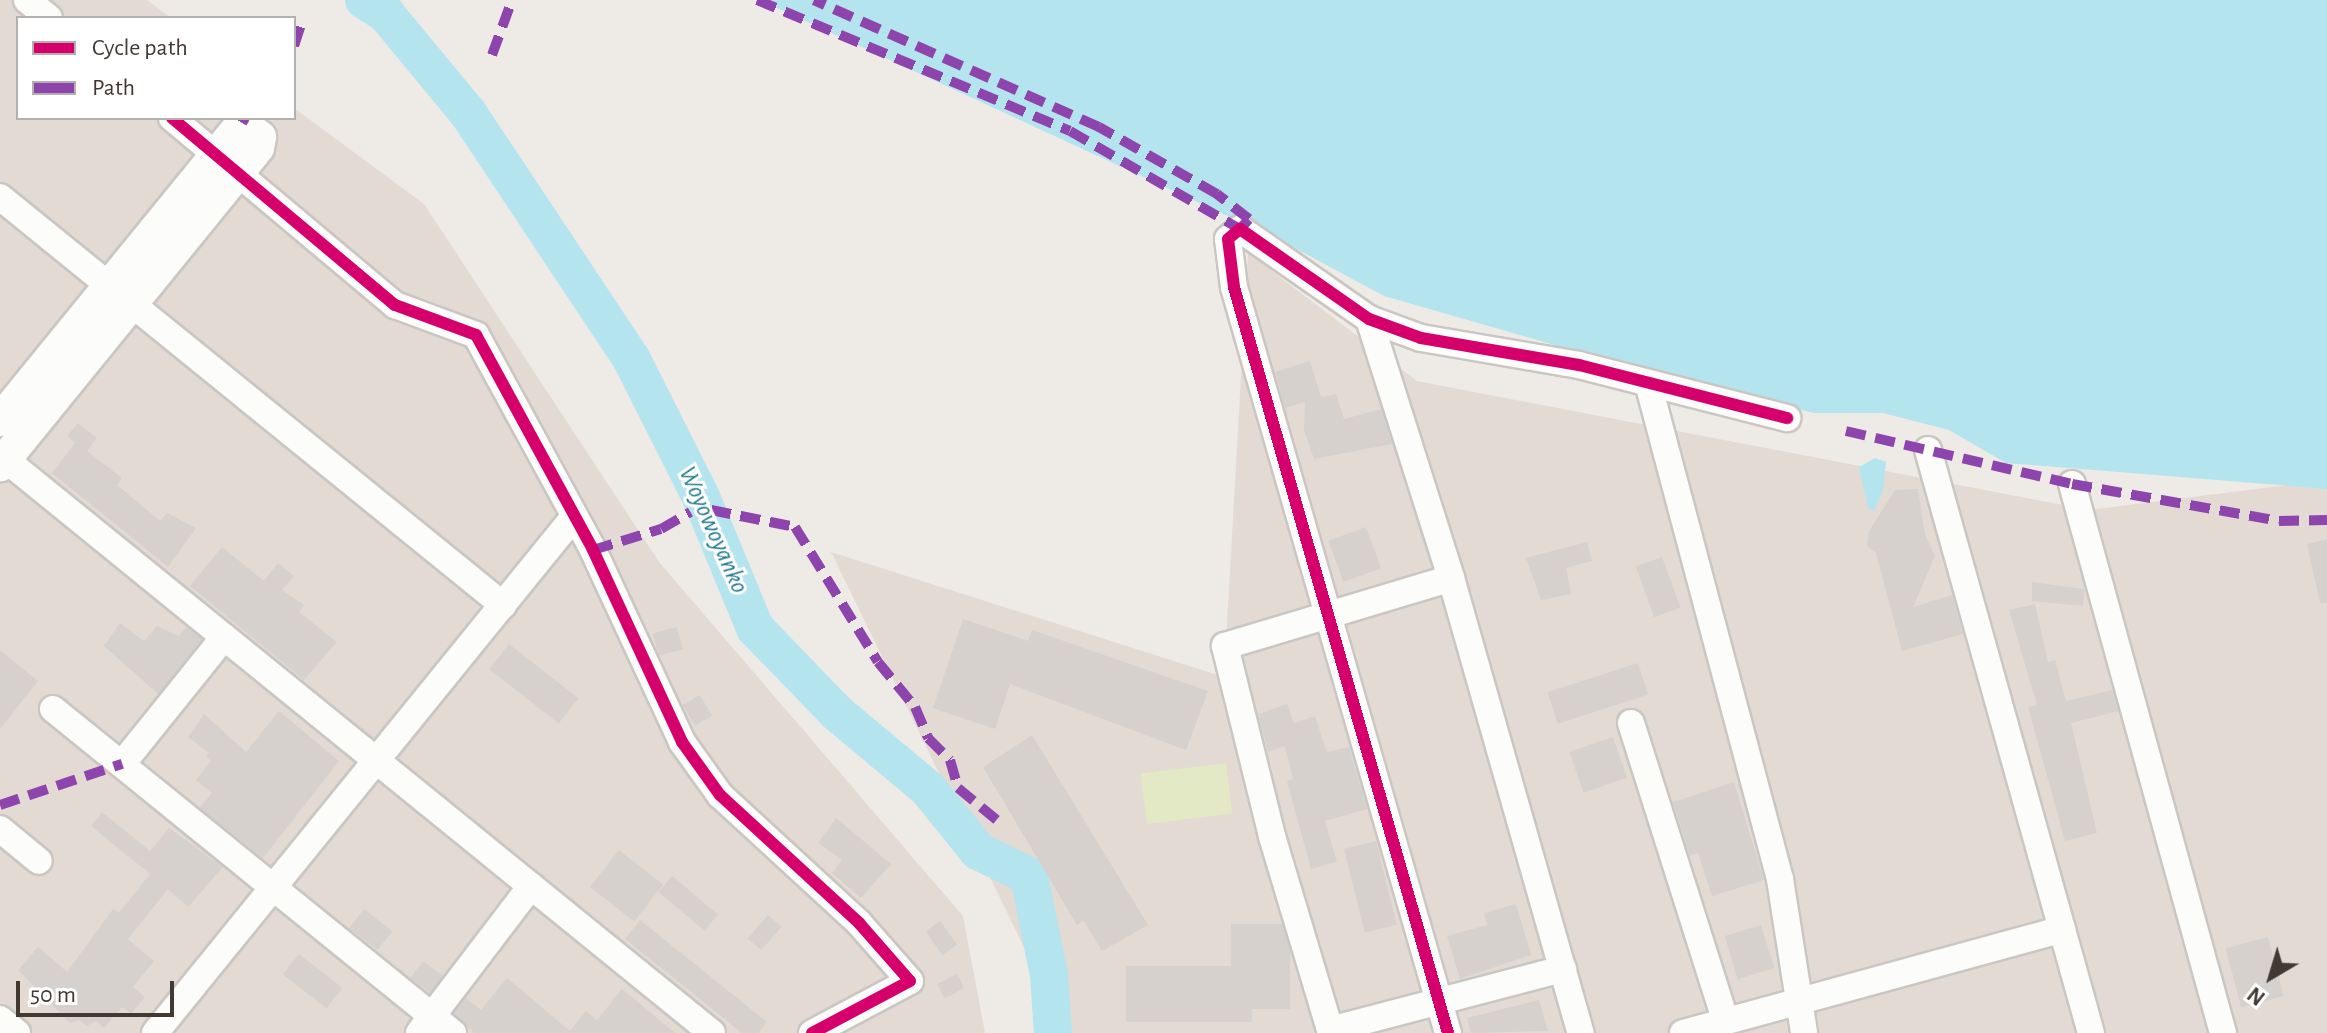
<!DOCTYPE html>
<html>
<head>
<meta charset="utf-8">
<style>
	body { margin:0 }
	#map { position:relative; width:2327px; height:1033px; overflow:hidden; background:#eeeae6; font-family:"Alegreya Sans",sans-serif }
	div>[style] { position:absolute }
	.residential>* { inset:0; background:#e3dad3 }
	.green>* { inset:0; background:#e2e9c4; transform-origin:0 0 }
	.water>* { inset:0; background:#b4e4ee }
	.river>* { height:38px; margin:-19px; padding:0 19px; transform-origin:19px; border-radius:19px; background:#b4e4ee }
	.building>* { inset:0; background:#d6d1cd; transform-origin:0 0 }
	.roads { filter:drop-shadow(2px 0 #cac6c2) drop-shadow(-2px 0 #cac6c2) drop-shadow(0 2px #cac6c2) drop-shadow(0 -2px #cac6c2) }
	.minor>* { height:26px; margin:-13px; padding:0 13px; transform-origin:13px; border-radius:13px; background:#fcfcfb }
	.tertiary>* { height:32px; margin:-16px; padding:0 16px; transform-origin:16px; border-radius:16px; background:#fcfcfb }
	.quiet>* { height:10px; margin-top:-5px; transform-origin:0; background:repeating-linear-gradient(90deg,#8e44ad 0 20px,transparent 0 30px) }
	.cycleway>* { height:12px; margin:-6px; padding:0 6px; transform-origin:6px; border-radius:6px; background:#d6006c }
	span { translate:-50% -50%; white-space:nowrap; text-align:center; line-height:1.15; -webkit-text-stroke:6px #fff; paint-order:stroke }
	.water-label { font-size:26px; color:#247b91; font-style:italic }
	.legend { position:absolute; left:16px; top:16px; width:280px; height:104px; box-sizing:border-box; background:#fff; border:2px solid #b4b0ad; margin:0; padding:10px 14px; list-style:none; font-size:24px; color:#433933 }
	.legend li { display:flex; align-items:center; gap:16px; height:40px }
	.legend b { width:40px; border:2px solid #b4b0ad }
	.north { position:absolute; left:2231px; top:937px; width:80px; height:80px; -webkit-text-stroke:6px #fff; paint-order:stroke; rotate:218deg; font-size:22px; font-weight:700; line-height:32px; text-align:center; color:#433933 }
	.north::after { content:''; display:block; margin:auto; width:28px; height:36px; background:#433933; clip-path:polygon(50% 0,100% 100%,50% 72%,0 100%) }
	.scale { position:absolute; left:16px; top:981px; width:158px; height:36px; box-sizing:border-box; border:4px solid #433933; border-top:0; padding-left:10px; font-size:24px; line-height:28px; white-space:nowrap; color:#433933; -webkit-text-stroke:6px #fff; paint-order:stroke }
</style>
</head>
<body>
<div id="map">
	<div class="residential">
		<div style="clip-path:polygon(0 0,147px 0,171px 18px,18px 18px,18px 118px,294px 118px,294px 108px,424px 204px,659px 562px,963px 916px,985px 1033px,0 1033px)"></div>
		<div style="clip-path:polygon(1248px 253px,1417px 381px,2089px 510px,2327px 480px,2327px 1033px,1066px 1033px,831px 552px,1224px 677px)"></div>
	</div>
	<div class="green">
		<div style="left:1226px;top:763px;width:51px;height:86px;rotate:83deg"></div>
	</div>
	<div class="water">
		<div style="clip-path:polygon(760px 0,2327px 0,2327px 489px,2006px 463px,1949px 430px,1883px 413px,1814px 413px,1691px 384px,1384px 296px,1280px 240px)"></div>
		<div style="clip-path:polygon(1875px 458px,1886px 462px,1883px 490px,1874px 511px,1868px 508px,1859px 467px)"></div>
	</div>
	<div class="river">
		<div style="left:364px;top:0;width:26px;rotate:32deg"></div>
		<div style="left:386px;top:14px;width:129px;rotate:50.4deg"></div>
		<div style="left:468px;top:113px;width:296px;rotate:56.4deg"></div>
		<div style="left:632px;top:360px;width:153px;rotate:63.3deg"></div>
		<div style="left:701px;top:497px;width:142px;rotate:67.6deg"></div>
		<div style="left:755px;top:628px;width:117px;rotate:46deg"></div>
		<div style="left:836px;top:712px;width:120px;rotate:39.9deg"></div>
		<div style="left:928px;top:789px;width:80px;rotate:51.1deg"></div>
		<div style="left:978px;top:851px;width:57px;rotate:26.1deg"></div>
		<div style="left:1029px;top:876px;width:101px;rotate:78.6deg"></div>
		<div style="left:1049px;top:975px;width:58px;rotate:86.1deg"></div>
	</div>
	<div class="building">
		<div style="clip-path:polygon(1310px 361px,1321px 397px,1336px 394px,1344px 419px,1381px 409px,1392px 444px,1314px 459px,1304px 430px,1305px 402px,1285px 408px,1275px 372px)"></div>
		<div style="clip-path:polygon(78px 423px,97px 438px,87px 451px,122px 478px,117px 485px,160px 521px,167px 513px,196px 528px,168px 567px,52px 473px,75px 443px,67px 436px)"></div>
		<div style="clip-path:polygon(1918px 489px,1925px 534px,1935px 556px,1913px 607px,1952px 595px,1963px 634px,1902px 651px,1876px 553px,1867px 546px,1869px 531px,1895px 490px)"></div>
		<div style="left:1366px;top:527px;width:44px;height:40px;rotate:70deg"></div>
		<div style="clip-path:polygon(2327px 539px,2327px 603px,2320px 603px,2307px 544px)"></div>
		<div style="clip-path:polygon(1587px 542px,1592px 561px,1566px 568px,1571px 594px,1541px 600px,1526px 558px)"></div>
		<div style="clip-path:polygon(222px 547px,264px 581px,278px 563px,294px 576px,282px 590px,304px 605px,299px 612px,337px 642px,304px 680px,190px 586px)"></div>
		<div style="left:1662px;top:557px;width:54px;height:28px;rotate:70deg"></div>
		<div style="clip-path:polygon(2032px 582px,2084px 589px,2083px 606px,2032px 601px)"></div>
		<div style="clip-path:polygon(2035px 604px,2048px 662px,2055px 660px,2066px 701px,2112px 690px,2118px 711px,2071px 723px,2097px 833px,2065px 841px,2028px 707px,2037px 705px,2009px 610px)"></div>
		<div style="clip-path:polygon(963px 619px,1028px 641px,1032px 630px,1208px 691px,1186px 750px,1010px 684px,995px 729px,933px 708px)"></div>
		<div style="clip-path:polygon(120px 623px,144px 641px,157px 626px,179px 636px,186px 627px,202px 639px,158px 694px,104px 646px)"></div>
		<div style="left:677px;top:627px;width:23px;height:25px;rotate:75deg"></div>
		<div style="left:509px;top:644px;width:88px;height:32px;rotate:38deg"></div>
		<div style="clip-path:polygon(0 650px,38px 681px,0 729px)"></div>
		<div style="left:1638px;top:663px;width:33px;height:95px;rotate:72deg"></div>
		<div style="left:700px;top:695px;width:24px;height:20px;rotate:60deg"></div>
		<div style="clip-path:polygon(1287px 704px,1294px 723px,1315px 716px,1327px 752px,1349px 747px,1367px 809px,1325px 821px,1337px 862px,1311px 869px,1287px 781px,1293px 779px,1285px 746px,1268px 752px,1258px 714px)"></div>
		<div style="clip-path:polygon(279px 711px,339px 761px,263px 858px,200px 808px,212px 793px,196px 780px,211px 761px,206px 756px,209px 753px,188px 737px,204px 714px,246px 752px)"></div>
		<div style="clip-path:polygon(1032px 735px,1148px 925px,1102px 951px,1084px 921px,1077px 925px,983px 767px)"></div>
		<div style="left:1613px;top:737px;width:43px;height:46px;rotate:71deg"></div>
		<div style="clip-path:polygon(1734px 782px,1764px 880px,1712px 896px,1698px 853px,1690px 856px,1673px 802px)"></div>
		<div style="clip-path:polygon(102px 812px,150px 851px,169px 828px,223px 867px,188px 907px,168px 889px,128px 939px,154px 961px,133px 987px,145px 997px,131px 1014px,122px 1007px,104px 1028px,96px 1021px,87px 1026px,79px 1020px,70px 1023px,18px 970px,38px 947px,67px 972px,113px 909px,119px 913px,150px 874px,91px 826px)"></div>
		<div style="clip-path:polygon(836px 818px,891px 864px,861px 898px,832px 873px,842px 860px,818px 843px)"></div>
		<div style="left:1376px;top:841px;width:86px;height:33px;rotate:76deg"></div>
		<div style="left:619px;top:850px;width:56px;height:47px;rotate:38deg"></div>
		<div style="left:672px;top:876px;width:60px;height:21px;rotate:40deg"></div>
		<div style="clip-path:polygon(1516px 904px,1531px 955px,1460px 979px,1447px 936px,1487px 925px,1484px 913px)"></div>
		<div style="left:364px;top:909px;width:36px;height:24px;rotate:38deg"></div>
		<div style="left:768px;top:915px;width:18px;height:31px;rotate:41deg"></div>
		<div style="clip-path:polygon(640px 920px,767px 1022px,758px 1033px,742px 1033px,625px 939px)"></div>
		<div style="left:940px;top:921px;width:29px;height:18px;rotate:54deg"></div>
		<div style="clip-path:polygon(1231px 924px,1282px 924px,1290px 951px,1290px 1009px,1252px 1009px,1252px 1022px,1126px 1022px,1126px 966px,1231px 966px)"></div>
		<div style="left:1761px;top:925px;width:45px;height:38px;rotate:73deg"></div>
		<div style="left:2268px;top:937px;width:61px;height:44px;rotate:75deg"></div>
		<div style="left:299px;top:954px;width:55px;height:26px;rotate:38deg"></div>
		<div style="left:423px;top:961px;width:25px;height:21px;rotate:37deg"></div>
		<div style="left:957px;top:974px;width:16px;height:22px;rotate:63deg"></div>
		<div style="clip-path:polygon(507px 978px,570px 1031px,586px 1011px,597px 1020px,622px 989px,675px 1033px,474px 1033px,454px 1013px,466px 998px,481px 1010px)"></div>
		<div style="clip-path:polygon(1539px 1000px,1548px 1031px,1471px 1033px,1467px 1018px)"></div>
	</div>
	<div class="roads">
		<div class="minor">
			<div style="left:27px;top:0;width:28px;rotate:39deg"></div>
			<div style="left:172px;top:118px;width:291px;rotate:40deg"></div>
			<div style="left:395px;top:305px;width:86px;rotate:20.3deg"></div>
			<div style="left:476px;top:335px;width:245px;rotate:61.4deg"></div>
			<div style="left:593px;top:550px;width:212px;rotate:65.1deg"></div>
			<div style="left:682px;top:742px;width:65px;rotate:54.4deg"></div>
			<div style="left:720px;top:795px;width:189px;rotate:42.6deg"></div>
			<div style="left:859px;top:923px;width:77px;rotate:48.7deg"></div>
			<div style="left:910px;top:981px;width:111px;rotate:152deg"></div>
			<div style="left:0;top:197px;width:648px;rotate:39.05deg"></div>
			<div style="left:1369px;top:319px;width:272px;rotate:72.4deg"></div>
			<div style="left:1451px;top:578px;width:473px;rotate:74.1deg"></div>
			<div style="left:1648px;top:383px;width:513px;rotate:75.1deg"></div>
			<div style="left:1780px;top:879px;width:156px;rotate:81.1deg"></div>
			<div style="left:1928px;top:450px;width:605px;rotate:74.38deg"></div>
			<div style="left:0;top:455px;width:917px;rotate:39.07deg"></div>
			<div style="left:2072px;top:484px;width:569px;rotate:74.62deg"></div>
			<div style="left:53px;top:709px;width:515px;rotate:39.01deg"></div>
			<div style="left:1631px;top:723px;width:312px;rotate:72.4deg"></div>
			<div style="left:122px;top:764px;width:163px;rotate:-51.2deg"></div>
			<div style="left:0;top:829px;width:50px;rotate:39.4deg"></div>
			<div style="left:0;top:1019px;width:22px;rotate:39deg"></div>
			<div style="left:1330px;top:1030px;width:241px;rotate:-14.7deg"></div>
			<div style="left:155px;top:1033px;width:663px;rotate:-50.94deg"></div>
			<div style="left:419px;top:1033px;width:185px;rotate:-52.7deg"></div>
			<div style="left:1331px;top:1033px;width:206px;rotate:-106.7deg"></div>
			<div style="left:1272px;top:836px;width:196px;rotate:-103.9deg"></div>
			<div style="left:1225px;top:646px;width:236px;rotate:-16.7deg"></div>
			<div style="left:1448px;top:1033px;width:776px;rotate:-106.01deg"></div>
			<div style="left:1234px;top:287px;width:48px;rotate:-97.1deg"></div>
			<div style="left:1228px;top:239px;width:16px;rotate:-40deg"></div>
			<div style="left:1240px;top:229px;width:157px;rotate:34.9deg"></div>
			<div style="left:1369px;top:319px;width:55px;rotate:20.1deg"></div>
			<div style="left:1421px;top:338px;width:160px;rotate:9.7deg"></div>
			<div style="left:1579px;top:365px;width:215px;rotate:14.3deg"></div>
			<div style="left:1683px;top:1033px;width:393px;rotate:-15.3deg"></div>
		</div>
		<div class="tertiary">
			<div style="left:0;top:420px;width:383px;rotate:-50.8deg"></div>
			<div style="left:242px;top:123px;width:23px;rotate:38deg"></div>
			<div style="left:260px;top:137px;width:11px;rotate:100deg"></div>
			<div style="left:258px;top:148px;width:409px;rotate:129.1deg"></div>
		</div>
	</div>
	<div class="quiet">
		<div style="left:757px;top:0;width:339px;rotate:22.7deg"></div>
		<div style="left:1070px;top:131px;width:196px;rotate:30deg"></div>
		<div style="left:1240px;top:229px;width:13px;rotate:-48deg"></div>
		<div style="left:1249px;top:219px;width:41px;rotate:-142deg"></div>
		<div style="left:1217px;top:194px;width:136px;rotate:-150.4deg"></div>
		<div style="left:1099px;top:127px;width:312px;rotate:-156deg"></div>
		<div style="left:294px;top:46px;width:29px;rotate:-72deg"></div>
		<div style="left:492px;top:55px;width:59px;rotate:-70deg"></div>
		<div style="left:242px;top:123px;width:6px;rotate:-59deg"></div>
		<div style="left:1846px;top:431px;width:232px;rotate:13.2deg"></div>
		<div style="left:2072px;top:484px;width:210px;rotate:10.1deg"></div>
		<div style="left:2279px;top:521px;width:48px;rotate:-1.2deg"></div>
		<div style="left:711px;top:510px;width:86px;rotate:11.4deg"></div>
		<div style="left:795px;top:527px;width:158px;rotate:58.4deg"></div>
		<div style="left:878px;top:662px;width:58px;rotate:50.6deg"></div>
		<div style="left:915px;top:707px;width:34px;rotate:67deg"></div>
		<div style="left:928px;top:738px;width:31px;rotate:45deg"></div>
		<div style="left:950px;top:760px;width:29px;rotate:74deg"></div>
		<div style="left:958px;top:788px;width:52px;rotate:39.5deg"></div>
		<div style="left:593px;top:550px;width:71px;rotate:-17.2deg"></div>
		<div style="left:661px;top:529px;width:34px;rotate:-30deg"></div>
		<div style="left:0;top:805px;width:129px;rotate:-18.6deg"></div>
	</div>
	<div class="cycleway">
		<div style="left:172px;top:118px;width:291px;rotate:40deg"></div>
		<div style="left:395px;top:305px;width:86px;rotate:20.3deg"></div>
		<div style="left:476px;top:335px;width:245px;rotate:61.4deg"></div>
		<div style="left:593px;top:550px;width:212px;rotate:65.1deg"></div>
		<div style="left:682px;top:742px;width:65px;rotate:54.4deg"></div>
		<div style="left:720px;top:795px;width:189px;rotate:42.6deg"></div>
		<div style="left:859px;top:923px;width:77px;rotate:48.7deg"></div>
		<div style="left:910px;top:981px;width:111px;rotate:152deg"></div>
		<div style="left:1448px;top:1033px;width:776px;rotate:-106.01deg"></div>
		<div style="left:1234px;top:287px;width:48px;rotate:-97.1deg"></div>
		<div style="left:1228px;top:239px;width:16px;rotate:-40deg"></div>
		<div style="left:1240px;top:229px;width:157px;rotate:34.9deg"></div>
		<div style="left:1369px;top:319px;width:55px;rotate:20.1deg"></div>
		<div style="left:1421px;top:338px;width:160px;rotate:9.7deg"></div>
		<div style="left:1579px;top:365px;width:215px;rotate:14.3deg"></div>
	</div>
	<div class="water-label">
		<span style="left:713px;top:530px;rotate:66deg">Woyowoyanko</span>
	</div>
	<ul class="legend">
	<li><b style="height:10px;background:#d6006c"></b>Cycle path</li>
	<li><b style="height:10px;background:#8e44ad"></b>Path</li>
	</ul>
	<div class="north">N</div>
	<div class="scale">50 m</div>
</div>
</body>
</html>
